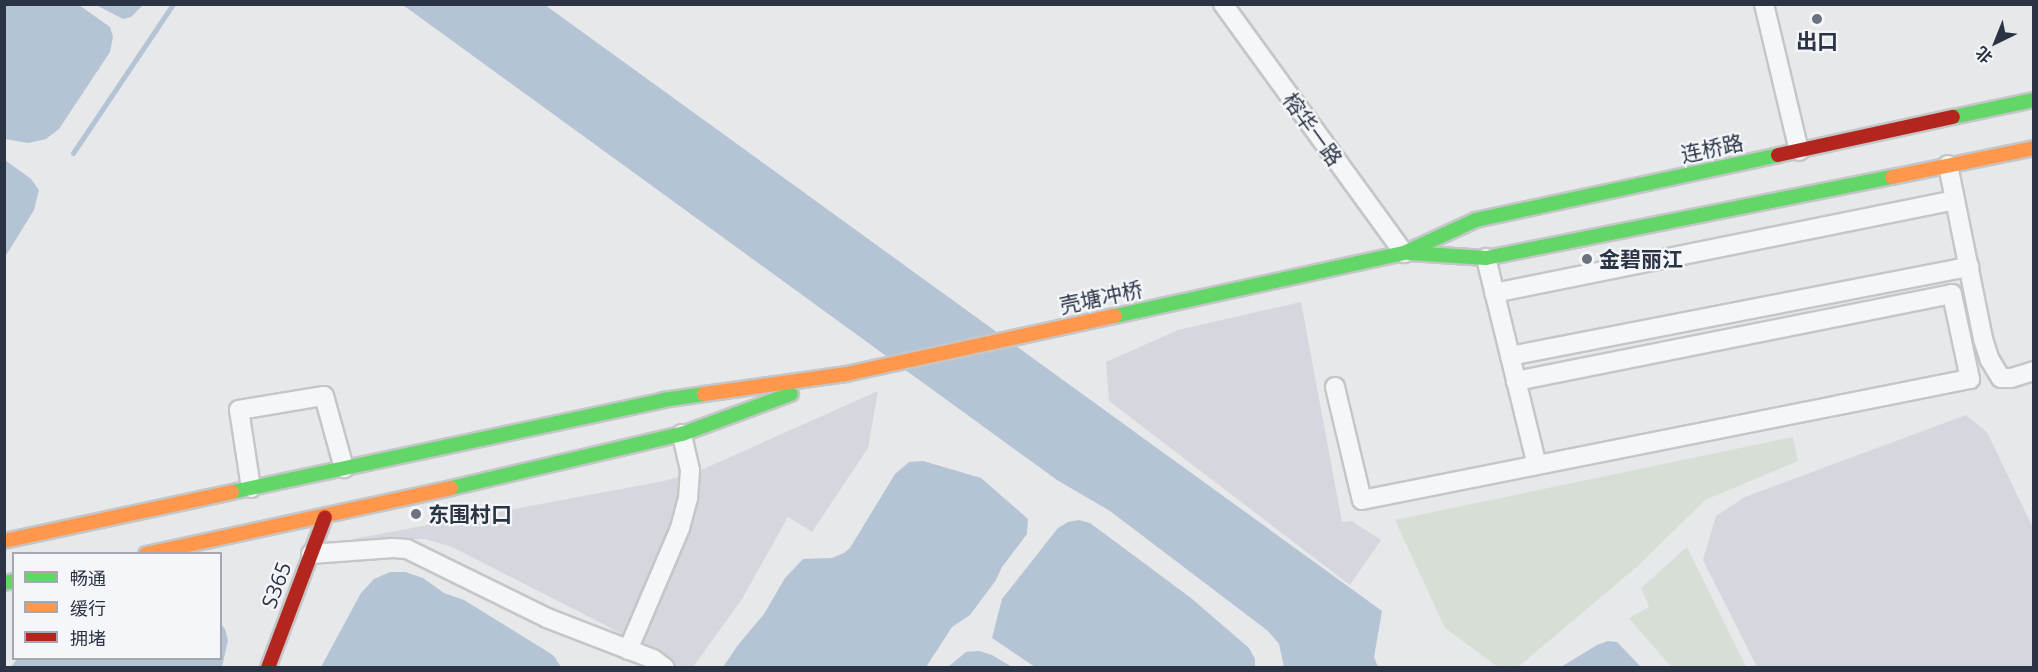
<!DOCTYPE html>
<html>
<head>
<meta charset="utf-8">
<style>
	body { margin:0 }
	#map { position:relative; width:2038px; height:672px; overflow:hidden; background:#e6e8ea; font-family:"Open Sans","Noto Sans SC",sans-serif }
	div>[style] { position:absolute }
	.built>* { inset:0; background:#d4d7dd }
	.green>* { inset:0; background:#d6ded6 }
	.water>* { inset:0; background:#b4c4d5 }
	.stream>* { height:5px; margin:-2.5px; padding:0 2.5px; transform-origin:2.5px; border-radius:2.5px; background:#b4c4d5 }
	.roads { filter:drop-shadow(2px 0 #c4c6c8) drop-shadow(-2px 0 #c4c6c8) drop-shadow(0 2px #c4c6c8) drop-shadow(0 -2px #c4c6c8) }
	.street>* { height:18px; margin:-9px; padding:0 9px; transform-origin:9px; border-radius:9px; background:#f5f6f7 }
	.fast>* { height:14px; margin:-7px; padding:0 7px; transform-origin:7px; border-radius:7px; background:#63d668 }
	.slow>* { height:14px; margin:-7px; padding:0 7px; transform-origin:7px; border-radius:7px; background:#ff974d }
	.jam>* { height:14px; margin:-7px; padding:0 7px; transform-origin:7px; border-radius:7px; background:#b3261e }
	.dots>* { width:16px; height:16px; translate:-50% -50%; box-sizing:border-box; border:3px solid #f4f6f9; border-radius:50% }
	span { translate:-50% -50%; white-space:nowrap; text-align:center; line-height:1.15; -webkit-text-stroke:4.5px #f4f6f9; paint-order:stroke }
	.poi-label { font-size:21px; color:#2b3445; font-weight:700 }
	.left { translate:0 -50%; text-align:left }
	.street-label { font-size:21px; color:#2b3445 }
	.frame { position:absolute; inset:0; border:6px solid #2b3445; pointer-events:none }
	.legend { position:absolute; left:12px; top:552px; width:210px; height:108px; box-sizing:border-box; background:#f4f6f9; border:2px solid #a4a8b1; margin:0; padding:8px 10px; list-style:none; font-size:18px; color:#2b3445 }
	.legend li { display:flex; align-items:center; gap:12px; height:30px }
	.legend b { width:30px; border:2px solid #a4a8b1 }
	.north { position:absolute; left:1966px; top:12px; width:60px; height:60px; -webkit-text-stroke:4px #f4f6f9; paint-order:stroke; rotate:223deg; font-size:16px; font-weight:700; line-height:24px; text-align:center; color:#2b3445 }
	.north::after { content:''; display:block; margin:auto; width:21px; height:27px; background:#2b3445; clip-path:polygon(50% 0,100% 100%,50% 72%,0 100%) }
</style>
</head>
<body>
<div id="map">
	<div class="built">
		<div style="clip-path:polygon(1301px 302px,1342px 522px,1352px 521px,1381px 540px,1350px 585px,1109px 401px,1106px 362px,1178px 330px)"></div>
		<div style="clip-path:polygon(878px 391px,868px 448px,812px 532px,788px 517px,742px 599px,693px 667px,674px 667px,609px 627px,452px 547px,425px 539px,353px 539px,664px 481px,701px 470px)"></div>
		<div style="clip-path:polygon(1966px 415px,1987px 432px,2033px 528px,2033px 667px,1757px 667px,1703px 560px,1716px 516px,1745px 497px)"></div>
	</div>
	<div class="green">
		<div style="clip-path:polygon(1793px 437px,1798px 461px,1705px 500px,1640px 564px,1518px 667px,1498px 667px,1445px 628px,1395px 520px)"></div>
		<div style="clip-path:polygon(1687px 547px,1746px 667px,1671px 667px,1629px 618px,1649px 607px,1641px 588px)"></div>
	</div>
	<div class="water">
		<div style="clip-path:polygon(5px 4px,79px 5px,110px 27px,113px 37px,110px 52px,59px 129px,46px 139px,28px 143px,5px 139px)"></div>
		<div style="clip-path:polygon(96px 5px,143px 4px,143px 5px,131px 17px,123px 19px)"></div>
		<div style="clip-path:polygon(403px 5px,545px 5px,1382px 611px,1374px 657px,1378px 667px,1284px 667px,1279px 644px,1268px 631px,1110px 511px,1057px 480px)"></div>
		<div style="clip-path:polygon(5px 160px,31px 179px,39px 190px,34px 210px,5px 257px)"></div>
		<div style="clip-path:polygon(923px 461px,981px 478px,1028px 519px,1027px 534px,1002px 567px,996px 580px,970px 615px,952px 627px,926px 667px,723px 667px,738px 645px,764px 614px,785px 578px,803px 559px,832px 558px,844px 553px,850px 548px,895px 474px,909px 462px)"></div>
		<div style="clip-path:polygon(1079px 520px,1090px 523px,1191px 598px,1249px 648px,1255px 659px,1255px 667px,1035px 667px,992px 638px,1002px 599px,1058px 528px,1068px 522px)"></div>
		<div style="clip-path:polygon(390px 572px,405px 572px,423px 578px,444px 593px,464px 600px,545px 650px,554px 656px,561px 667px,321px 667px,361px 593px,374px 579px)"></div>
		<div style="clip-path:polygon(221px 624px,225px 629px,228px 640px,222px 667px,11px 667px,18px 658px,220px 658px)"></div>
		<div style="clip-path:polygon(1608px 641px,1617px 642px,1641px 667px,1561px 667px,1597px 645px)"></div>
		<div style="clip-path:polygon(979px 651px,992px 655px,1012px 667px,948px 667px,966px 652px)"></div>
	</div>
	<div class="stream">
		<div style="left:73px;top:153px;width:179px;rotate:-56.1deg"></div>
	</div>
	<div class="roads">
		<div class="street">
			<div style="left:1223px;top:4px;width:308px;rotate:54deg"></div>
			<div style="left:1764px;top:4px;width:151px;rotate:76.6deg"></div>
			<div style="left:1948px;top:165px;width:177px;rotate:78.6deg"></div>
			<div style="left:1983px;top:339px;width:22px;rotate:72deg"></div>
			<div style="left:1990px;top:360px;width:21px;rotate:59deg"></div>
			<div style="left:2001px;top:378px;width:10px"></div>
			<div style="left:2011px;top:378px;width:24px;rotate:-17deg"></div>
			<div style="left:1486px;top:258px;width:213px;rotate:76.2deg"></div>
			<div style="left:1494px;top:293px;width:470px;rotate:-11.4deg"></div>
			<div style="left:1510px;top:356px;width:468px;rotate:-11deg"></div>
			<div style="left:1335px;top:387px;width:116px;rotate:76.6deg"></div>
			<div style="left:1362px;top:500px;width:620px;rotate:-11.26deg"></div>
			<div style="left:1970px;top:379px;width:87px;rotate:-102deg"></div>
			<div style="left:1952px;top:294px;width:445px;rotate:168.7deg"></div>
			<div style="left:251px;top:488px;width:79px;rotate:-98.7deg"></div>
			<div style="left:239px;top:410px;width:86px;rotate:-9.4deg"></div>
			<div style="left:324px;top:396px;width:75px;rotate:74.5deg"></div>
			<div style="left:311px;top:554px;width:82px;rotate:-4.2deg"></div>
			<div style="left:393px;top:548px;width:14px;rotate:4deg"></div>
			<div style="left:407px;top:549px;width:156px;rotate:26.2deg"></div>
			<div style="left:547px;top:618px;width:114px;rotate:21.1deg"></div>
			<div style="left:653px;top:659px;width:15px;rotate:37deg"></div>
			<div style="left:628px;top:650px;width:133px;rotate:-66.9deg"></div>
			<div style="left:680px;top:528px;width:30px;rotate:-75deg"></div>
			<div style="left:688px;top:499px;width:29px;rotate:-86deg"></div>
			<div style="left:690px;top:470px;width:37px;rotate:-103deg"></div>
		</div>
		<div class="fast">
			<div style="left:1953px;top:117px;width:83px;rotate:-11.9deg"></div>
			<div style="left:1409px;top:253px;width:77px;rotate:3.7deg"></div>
			<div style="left:1486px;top:258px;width:414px;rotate:-11.3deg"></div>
			<div style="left:1115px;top:316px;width:296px;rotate:-12.3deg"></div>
			<div style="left:1404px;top:253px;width:79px;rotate:-24.6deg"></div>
			<div style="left:1476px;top:220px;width:309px;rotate:-12.1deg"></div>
			<div style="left:451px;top:488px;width:237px;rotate:-13.2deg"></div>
			<div style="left:682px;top:434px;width:116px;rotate:-20.2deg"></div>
			<div style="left:232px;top:492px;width:441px;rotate:-12deg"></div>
			<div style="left:663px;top:400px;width:41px;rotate:-8.3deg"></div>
			<div style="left:4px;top:583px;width:10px;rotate:-11deg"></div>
		</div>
		<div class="slow">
			<div style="left:1892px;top:177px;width:145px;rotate:-11.5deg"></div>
			<div style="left:704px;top:394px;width:143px;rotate:-8deg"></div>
			<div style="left:846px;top:374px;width:275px;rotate:-12.2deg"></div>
			<div style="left:4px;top:541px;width:233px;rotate:-12.1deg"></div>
			<div style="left:146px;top:554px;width:312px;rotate:-12.2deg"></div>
		</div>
		<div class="jam">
			<div style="left:1778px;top:155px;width:179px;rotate:-12.3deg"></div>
			<div style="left:268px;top:668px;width:161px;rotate:-69.3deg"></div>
		</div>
	</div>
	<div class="dots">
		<div style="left:1817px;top:19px;background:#6c737f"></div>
		<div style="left:1587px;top:259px;background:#6c737f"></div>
		<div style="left:416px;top:514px;background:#6c737f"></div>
	</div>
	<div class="poi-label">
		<span style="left:1817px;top:41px">出口</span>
		<span class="left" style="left:1599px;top:259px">金碧丽江</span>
		<span class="left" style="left:428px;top:514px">东围村口</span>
	</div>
	<div class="street-label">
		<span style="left:1313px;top:129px;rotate:54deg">榕华一路</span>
		<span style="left:1712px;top:148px;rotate:-12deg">连桥路</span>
		<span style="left:1101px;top:297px;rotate:-12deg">壳塘冲桥</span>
		<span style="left:276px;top:585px;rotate:-69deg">S365</span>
	</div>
	<div class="frame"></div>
	<ul class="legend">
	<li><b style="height:8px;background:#63d668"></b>畅通</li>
	<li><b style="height:8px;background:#ff974d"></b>缓行</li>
	<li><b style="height:8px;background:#b3261e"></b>拥堵</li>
	</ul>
	<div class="north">北</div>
</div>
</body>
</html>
